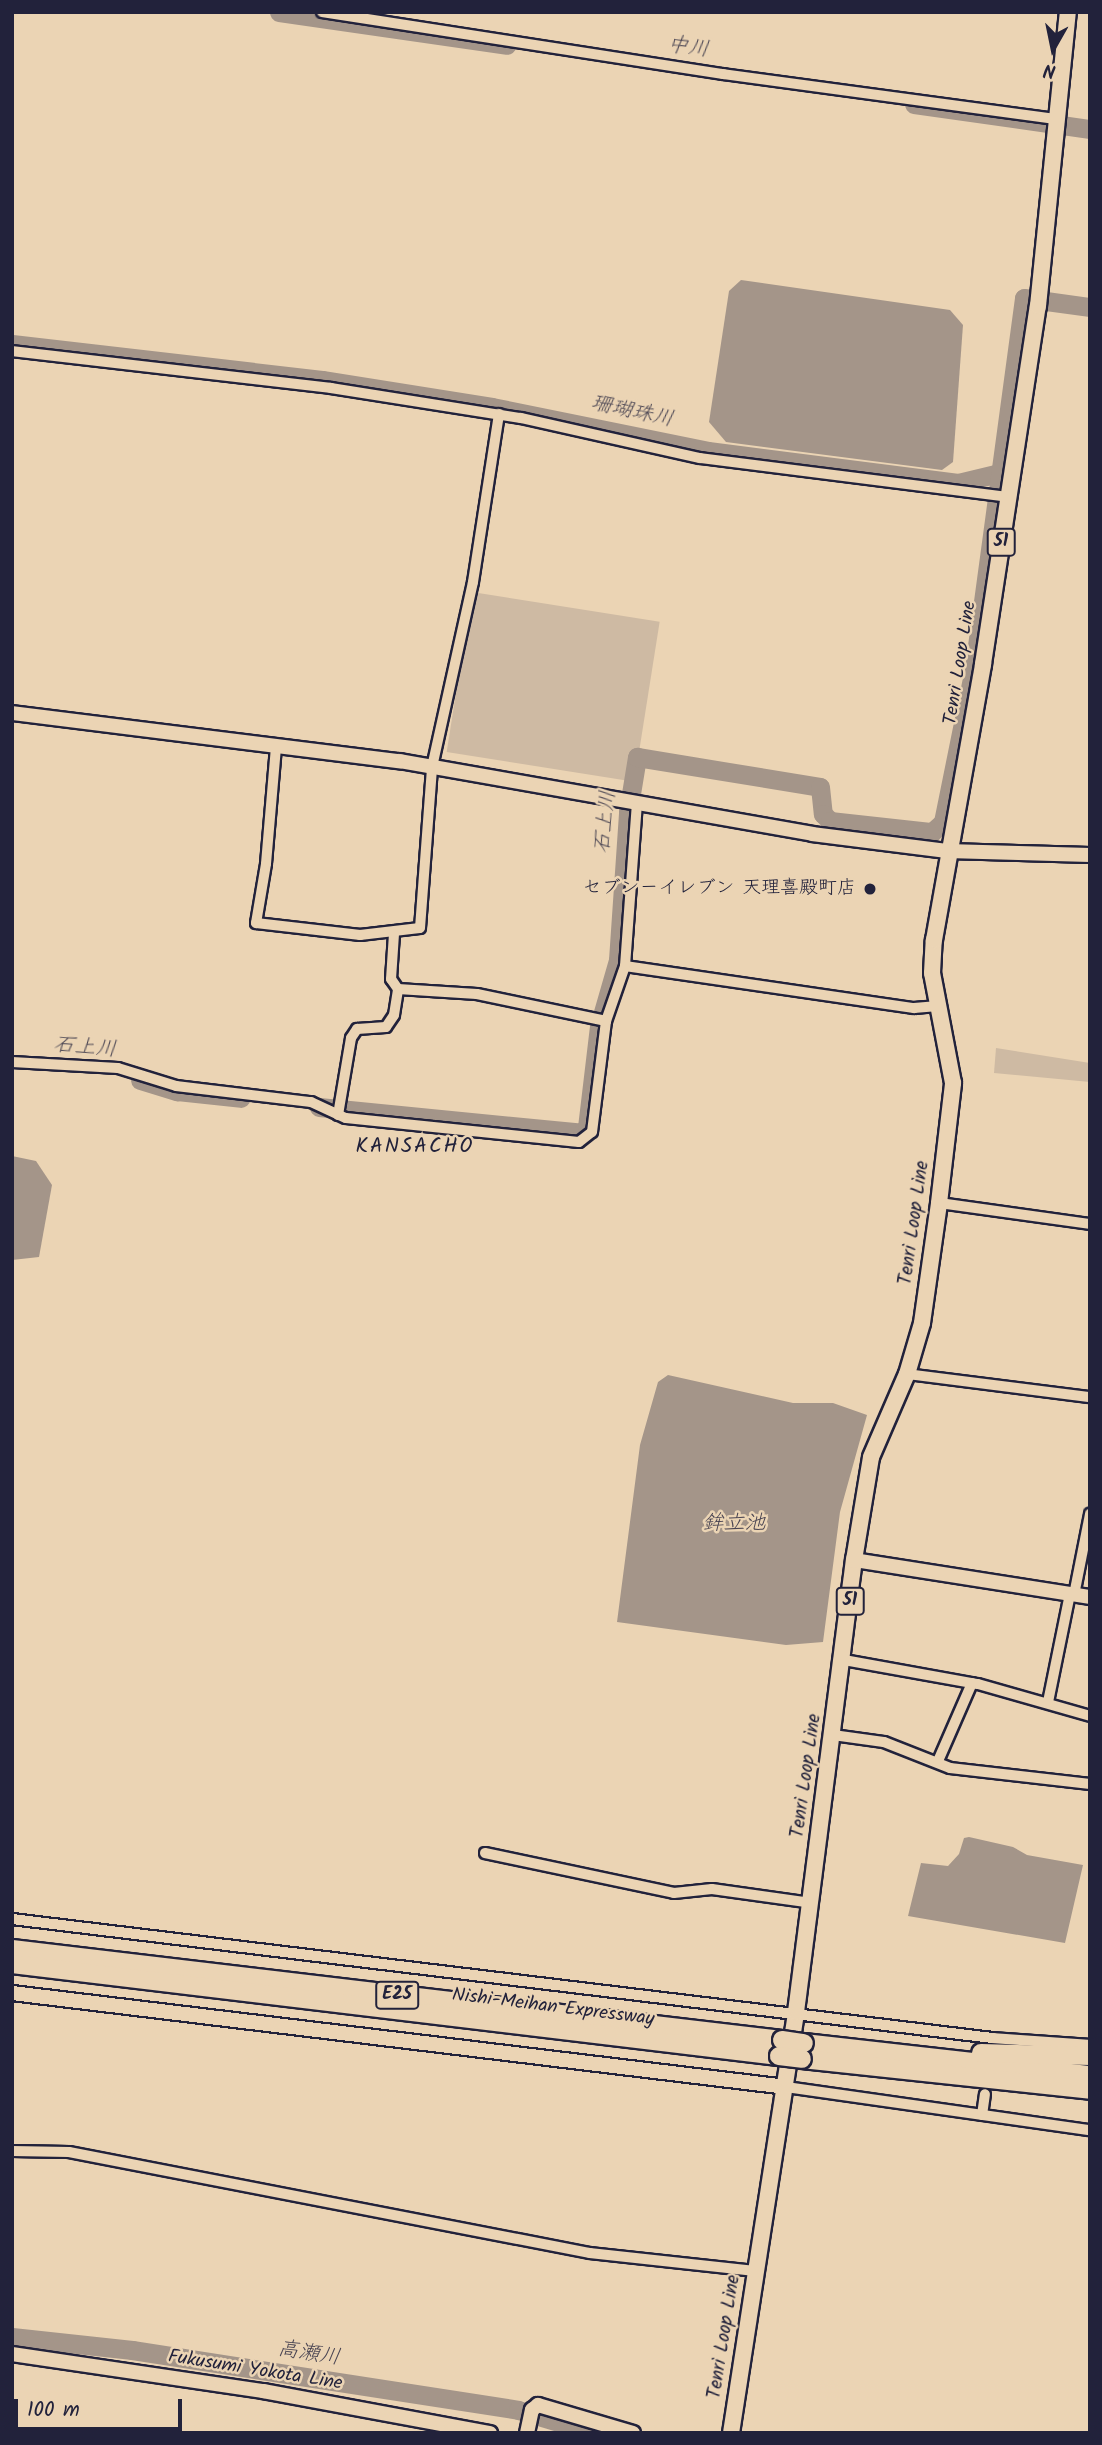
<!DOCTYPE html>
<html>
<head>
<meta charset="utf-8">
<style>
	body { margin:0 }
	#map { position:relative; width:1102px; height:2445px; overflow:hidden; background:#ebd4b4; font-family:Kalam,"Klee One",sans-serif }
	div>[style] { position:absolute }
	.green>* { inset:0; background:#cebaa3; transform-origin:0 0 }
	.water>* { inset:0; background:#a49589 }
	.river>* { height:19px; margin:-9.5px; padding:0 9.5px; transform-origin:9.5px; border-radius:9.5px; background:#a49589 }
	.roads { filter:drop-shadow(2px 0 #22223b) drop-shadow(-2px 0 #22223b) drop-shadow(0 2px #22223b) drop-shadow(0 -2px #22223b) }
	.street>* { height:10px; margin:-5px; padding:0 5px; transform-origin:5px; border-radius:5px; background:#ebd4b4 }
	.secondary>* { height:14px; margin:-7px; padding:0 7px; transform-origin:7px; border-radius:7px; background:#ebd4b4 }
	.primary>* { height:16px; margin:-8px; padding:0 8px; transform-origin:8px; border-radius:8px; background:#ebd4b4 }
	.highway>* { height:18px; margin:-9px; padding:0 9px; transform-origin:9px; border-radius:9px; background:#ebd4b4 }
	.bridges { filter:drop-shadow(2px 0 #22223b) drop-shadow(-2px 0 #22223b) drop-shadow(0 2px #22223b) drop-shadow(0 -2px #22223b) }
	.highway-bridge>* { height:18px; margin:-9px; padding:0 9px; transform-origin:9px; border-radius:9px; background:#ebd4b4 }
	.dots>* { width:19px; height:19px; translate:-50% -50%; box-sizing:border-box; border:4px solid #ebd4b4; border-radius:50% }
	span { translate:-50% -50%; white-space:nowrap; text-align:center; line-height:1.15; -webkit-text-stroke:5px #ebd4b4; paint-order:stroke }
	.shield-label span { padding:2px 5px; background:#ebd4b4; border:2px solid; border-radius:5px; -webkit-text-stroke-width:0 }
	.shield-label { font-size:18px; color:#22223b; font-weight:700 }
	.street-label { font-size:19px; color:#22223b }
	.poi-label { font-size:19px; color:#22223b }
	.right { translate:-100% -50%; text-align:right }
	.water-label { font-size:21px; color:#494452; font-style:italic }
	.neighbourhood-label { font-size:21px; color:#22223b; letter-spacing:2px }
	.frame { position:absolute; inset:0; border:14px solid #22223b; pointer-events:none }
	.north { position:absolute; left:1018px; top:14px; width:70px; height:70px; -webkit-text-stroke:5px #ebd4b4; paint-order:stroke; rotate:189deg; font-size:19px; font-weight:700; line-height:28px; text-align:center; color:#22223b }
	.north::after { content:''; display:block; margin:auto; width:24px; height:32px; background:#22223b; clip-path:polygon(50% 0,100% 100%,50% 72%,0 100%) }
	.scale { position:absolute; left:14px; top:2399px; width:168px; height:32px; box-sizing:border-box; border:4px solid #22223b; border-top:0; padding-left:9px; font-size:21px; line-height:24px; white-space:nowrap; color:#22223b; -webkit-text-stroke:5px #ebd4b4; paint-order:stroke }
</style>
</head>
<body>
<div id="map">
	<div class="green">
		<div style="left:472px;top:592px;width:190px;height:162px;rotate:9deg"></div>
		<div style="clip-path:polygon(996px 1048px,1090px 1063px,1090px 1082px,994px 1073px)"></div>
	</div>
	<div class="water">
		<div style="clip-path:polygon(741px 280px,950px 310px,963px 325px,953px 462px,942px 470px,726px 442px,709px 422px,729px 291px)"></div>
		<div style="clip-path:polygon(12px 1156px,36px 1161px,52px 1185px,39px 1257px,12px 1260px)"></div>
		<div style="clip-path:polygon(668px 1375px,793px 1403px,833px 1403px,867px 1415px,840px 1512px,823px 1642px,786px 1645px,617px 1622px,640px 1445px,658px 1382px)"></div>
		<div style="clip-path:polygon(969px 1837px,1013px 1847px,1027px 1855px,1083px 1865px,1065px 1943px,908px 1916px,921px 1863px,948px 1866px,959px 1854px,964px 1838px)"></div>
	</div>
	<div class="river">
		<div style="left:279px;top:12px;width:230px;rotate:8.2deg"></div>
		<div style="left:914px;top:104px;width:178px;rotate:8.1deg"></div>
		<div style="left:12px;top:344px;width:312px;rotate:6.6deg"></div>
		<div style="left:322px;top:380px;width:172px;rotate:9deg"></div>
		<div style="left:492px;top:407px;width:220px;rotate:11.5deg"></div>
		<div style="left:708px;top:451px;width:252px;rotate:7.3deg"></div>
		<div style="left:958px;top:483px;width:46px;rotate:-13.7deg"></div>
		<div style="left:140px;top:1080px;width:39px;rotate:17deg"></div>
		<div style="left:177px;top:1091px;width:64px;rotate:6.2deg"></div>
		<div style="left:319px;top:1107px;width:264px;rotate:5.6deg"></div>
		<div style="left:582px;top:1133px;width:8px;rotate:-50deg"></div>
		<div style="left:587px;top:1127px;width:102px;rotate:-83.2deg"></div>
		<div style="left:599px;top:1026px;width:69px;rotate:-73.9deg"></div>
		<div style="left:618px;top:960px;width:148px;rotate:-86.1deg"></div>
		<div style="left:628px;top:812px;width:56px;rotate:-80.7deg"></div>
		<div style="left:637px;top:757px;width:185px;rotate:9.3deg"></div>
		<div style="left:820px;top:787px;width:27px;rotate:84deg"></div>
		<div style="left:823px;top:814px;width:10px;rotate:45deg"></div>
		<div style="left:830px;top:821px;width:103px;rotate:6.2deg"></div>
		<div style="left:932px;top:832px;width:15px;rotate:-42deg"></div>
		<div style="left:943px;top:822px;width:157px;rotate:-78.6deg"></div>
		<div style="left:974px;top:668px;width:373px;rotate:-82.3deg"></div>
		<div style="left:1024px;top:298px;width:67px;rotate:7.8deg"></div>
		<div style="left:12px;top:2337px;width:121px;rotate:6.2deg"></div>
		<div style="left:132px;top:2350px;width:391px;rotate:8.8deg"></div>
		<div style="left:518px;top:2410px;width:80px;rotate:16.6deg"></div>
	</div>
	<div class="roads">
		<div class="street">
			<div style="left:322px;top:12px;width:406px;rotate:8.8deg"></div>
			<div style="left:723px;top:74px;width:336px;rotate:7.7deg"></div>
			<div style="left:12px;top:351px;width:321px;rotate:6.6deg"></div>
			<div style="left:331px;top:388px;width:192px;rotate:9deg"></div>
			<div style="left:521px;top:418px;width:183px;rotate:12.6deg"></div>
			<div style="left:700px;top:458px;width:309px;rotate:7.2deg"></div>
			<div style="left:276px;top:747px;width:117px;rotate:94.9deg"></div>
			<div style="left:266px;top:864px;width:60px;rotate:99.6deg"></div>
			<div style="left:256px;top:923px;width:105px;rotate:6.6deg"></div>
			<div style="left:360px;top:935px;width:60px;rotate:-6.7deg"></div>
			<div style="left:420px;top:928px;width:161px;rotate:-85.7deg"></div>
			<div style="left:432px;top:767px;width:189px;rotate:-77.5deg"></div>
			<div style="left:473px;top:582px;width:170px;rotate:-81.2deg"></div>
			<div style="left:625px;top:966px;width:292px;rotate:8.3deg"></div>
			<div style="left:914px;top:1008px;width:24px;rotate:-5deg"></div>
			<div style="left:398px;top:989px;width:79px;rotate:3.6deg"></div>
			<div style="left:477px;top:994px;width:132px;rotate:11.8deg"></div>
			<div style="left:12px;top:1062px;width:106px;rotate:3.2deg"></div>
			<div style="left:118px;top:1068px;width:61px;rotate:17.2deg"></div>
			<div style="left:176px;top:1086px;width:136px;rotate:6.8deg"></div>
			<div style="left:311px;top:1102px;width:38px;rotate:25deg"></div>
			<div style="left:346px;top:1118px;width:234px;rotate:5.9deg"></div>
			<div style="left:579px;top:1142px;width:16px;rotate:-38deg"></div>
			<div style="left:592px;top:1132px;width:112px;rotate:-82.8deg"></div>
			<div style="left:606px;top:1021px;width:58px;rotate:-70.9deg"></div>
			<div style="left:625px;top:966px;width:164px;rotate:-85.8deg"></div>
			<div style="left:338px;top:1115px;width:78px;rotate:-80.4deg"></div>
			<div style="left:351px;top:1038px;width:11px;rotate:-56deg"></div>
			<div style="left:357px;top:1029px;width:29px;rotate:-4deg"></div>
			<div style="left:386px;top:1027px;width:14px;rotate:-56deg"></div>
			<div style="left:394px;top:1015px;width:26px;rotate:-81deg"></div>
			<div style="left:398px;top:989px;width:12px;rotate:-125deg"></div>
			<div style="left:391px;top:979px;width:45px;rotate:-86.2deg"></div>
			<div style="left:939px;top:1203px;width:152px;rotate:7.9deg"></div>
			<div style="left:907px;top:1374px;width:184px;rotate:7.2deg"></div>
			<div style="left:1074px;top:1595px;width:83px;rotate:-78.8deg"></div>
			<div style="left:844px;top:1660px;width:136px;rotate:10.2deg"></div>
			<div style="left:978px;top:1684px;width:116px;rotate:15.9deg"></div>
			<div style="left:1048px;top:1702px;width:110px;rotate:-78.5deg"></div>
			<div style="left:833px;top:1735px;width:51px;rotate:7.8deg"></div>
			<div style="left:884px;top:1742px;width:71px;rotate:21.5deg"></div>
			<div style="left:950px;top:1768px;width:141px;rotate:6.5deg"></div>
			<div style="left:938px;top:1761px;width:85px;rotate:-66.4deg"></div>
			<div style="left:485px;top:1853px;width:193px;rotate:11.9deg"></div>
			<div style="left:674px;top:1893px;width:38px;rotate:-6deg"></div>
			<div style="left:712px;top:1889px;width:100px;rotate:8deg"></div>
			<div style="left:12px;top:1919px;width:988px;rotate:6.92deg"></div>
			<div style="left:993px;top:2038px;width:97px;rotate:4.1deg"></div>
			<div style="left:786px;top:2087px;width:307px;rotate:8.1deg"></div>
			<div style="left:982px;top:2115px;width:21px;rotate:-82deg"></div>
			<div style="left:12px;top:2151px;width:57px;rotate:1deg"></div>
			<div style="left:69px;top:2152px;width:531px;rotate:10.97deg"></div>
			<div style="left:590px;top:2253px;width:168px;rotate:6.2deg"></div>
		</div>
		<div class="secondary">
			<div style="left:12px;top:713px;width:391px;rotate:7.1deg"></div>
			<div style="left:400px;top:761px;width:418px;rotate:10deg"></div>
			<div style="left:812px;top:834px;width:136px;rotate:7.2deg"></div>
			<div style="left:947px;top:851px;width:143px;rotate:1.6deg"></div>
			<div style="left:854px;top:1560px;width:239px;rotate:8.9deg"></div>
			<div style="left:12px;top:1993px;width:780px;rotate:6.92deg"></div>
			<div style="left:12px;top:2354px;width:254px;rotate:8.4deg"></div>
			<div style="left:263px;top:2391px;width:231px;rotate:10.5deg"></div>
			<div style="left:527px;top:2433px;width:24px;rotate:-78deg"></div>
			<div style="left:532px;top:2410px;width:8px;rotate:-40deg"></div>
			<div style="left:538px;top:2405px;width:99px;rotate:16.4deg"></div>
		</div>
		<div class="primary">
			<div style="left:731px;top:2433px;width:426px;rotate:-81.2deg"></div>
			<div style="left:796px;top:2012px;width:456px;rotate:-82.7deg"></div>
			<div style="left:854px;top:1560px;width:104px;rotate:-80.6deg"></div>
			<div style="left:871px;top:1457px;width:90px;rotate:-66.6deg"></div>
			<div style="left:907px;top:1374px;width:53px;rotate:-73.6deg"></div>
			<div style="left:922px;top:1323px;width:121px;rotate:-81.9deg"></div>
			<div style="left:939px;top:1203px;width:121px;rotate:-83.3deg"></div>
			<div style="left:953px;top:1083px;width:112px;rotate:-100.8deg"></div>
			<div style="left:932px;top:973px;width:33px;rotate:-87deg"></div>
			<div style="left:934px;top:940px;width:280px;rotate:-79.9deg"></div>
			<div style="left:983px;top:664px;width:362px;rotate:-81.3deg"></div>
			<div style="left:1038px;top:306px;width:296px;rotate:-84.2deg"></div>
		</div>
		<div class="highway">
			<div style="left:12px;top:1949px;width:775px;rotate:6.74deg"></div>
			<div style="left:12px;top:1964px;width:772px;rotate:6.84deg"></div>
			<div style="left:804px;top:2043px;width:288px;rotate:6.4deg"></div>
			<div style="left:981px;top:2053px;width:109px;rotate:1.6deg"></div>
			<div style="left:802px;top:2059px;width:290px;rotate:6.1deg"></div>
		</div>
	</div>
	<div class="bridges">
		<div class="highway-bridge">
			<div style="left:782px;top:2040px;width:22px;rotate:8deg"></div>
			<div style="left:779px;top:2056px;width:23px;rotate:7deg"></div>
		</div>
	</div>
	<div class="dots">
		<div style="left:870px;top:889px;background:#22223b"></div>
	</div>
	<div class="shield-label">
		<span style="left:1001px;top:542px">51</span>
		<span style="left:850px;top:1601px">51</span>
		<span style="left:397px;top:1995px">E25</span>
	</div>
	<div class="street-label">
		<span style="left:961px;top:663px;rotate:-81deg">Tenri Loop Line</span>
		<span style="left:915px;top:1223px;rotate:-82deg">Tenri Loop Line</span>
		<span style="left:807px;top:1776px;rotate:-82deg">Tenri Loop Line</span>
		<span style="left:553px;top:2008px;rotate:7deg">Nishi-Meihan Expressway</span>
		<span style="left:725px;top:2337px;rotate:-81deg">Tenri Loop Line</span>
		<span style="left:255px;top:2371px;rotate:9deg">Fukusumi Yokota Line</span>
	</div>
	<div class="poi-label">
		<span class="right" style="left:856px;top:889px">セブン－イレブン 天理喜殿町店</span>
	</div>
	<div class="water-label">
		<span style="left:688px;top:48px;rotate:8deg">中川</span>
		<span style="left:632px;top:412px;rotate:12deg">珊瑚珠川</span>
		<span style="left:606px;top:822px;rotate:-84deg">石上川</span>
		<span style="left:85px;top:1048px;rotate:5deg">石上川</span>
		<span style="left:734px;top:1524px">鉾立池</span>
		<span style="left:309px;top:2354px;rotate:9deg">高瀬川</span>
	</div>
	<div class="neighbourhood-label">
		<span style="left:415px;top:1147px">KANSACHO</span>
	</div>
	<div class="frame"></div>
	<div class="north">N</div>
	<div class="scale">100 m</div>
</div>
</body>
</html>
